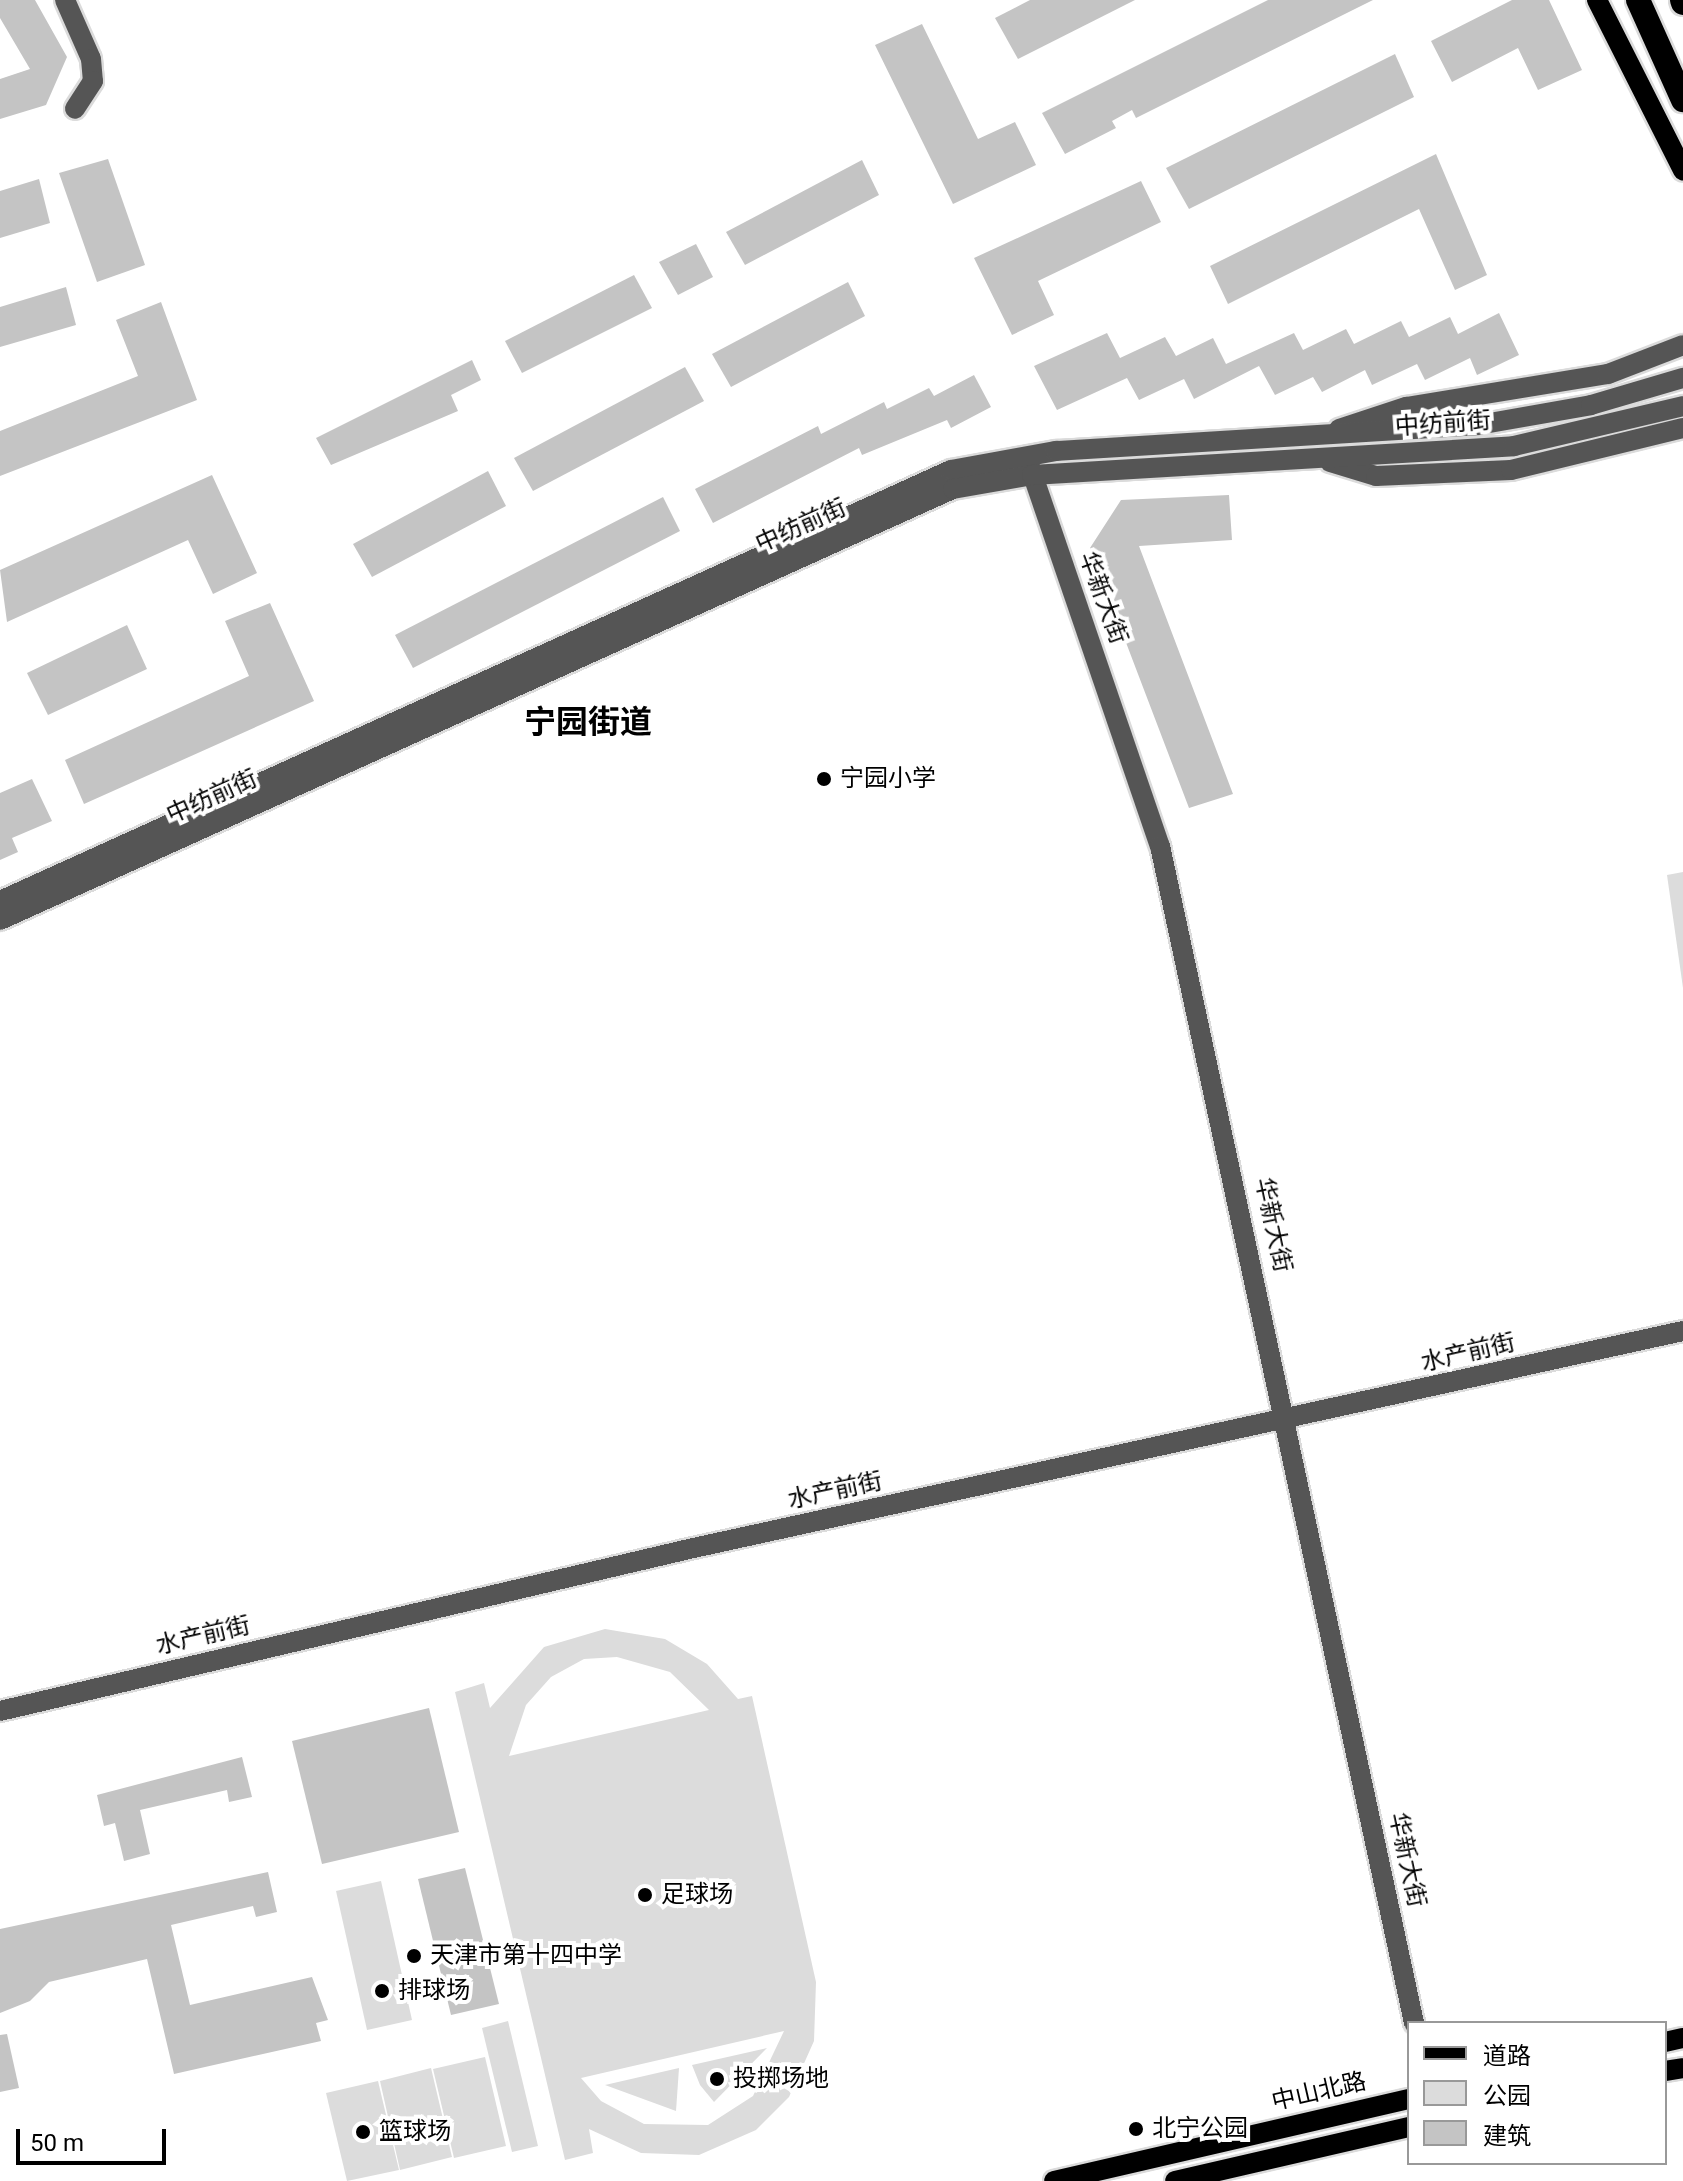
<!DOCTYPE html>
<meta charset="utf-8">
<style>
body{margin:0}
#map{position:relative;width:1683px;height:2181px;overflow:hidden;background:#fff;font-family:Roboto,"Noto Sans SC",sans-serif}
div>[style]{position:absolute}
.green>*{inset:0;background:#dcdcdc}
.building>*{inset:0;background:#c4c4c4}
.roads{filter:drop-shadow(2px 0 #dbdbdb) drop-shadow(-2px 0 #dbdbdb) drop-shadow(0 2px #dbdbdb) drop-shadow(0 -2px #dbdbdb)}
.minor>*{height:20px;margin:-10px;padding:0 10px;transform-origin:10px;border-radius:10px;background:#555}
.major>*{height:20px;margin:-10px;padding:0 10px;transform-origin:10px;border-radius:10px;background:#000}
.highway>*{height:24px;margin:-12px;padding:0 12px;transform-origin:12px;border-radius:12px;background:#000}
.dots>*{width:22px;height:22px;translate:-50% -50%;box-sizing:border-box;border:4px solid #fff;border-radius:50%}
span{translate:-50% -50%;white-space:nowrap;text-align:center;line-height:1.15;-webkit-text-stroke:8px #fff;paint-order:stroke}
.street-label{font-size:24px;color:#000}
.poi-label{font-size:24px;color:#000}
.left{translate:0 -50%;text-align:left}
.district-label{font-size:32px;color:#000;font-weight:700}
.legend{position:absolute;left:1407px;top:2021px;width:260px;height:144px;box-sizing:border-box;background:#fff;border:2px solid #999;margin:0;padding:10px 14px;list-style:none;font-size:24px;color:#000}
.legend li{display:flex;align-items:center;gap:16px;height:40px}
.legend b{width:40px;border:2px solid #999}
.scale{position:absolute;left:16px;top:2129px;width:150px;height:36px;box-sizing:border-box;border:4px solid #000;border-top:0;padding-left:10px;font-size:24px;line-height:28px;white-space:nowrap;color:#000;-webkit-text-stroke:6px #fff;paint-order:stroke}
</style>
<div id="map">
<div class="green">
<i style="clip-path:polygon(1683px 872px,1683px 988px,1667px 875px)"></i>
<i style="clip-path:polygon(evenodd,605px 1629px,665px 1639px,707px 1664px,738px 1699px,752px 1696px,816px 1982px,814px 2041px,789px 2097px,756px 2130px,699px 2155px,641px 2153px,589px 2129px,593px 2153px,565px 2160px,455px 1692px,484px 1683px,490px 1708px,544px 1647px,605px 1629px,617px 1657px,670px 1672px,709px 1710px,509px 1756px,526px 1705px,551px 1677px,584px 1659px,617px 1657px,605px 1629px,784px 2031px,753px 2096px,708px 2125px,644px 2124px,601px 2101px,581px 2078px,784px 2031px)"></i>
<i style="clip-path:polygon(381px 1881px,412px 2020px,367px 2030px,336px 1891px)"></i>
<i style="clip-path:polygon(508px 2021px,538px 2146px,512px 2152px,482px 2028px)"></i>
<i style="clip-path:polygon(767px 2048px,714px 2102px,700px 2085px,692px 2065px)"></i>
<i style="clip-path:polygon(485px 2057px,506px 2146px,454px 2158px,433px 2069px)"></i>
<i style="clip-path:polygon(431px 2068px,452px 2157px,400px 2170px,380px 2081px)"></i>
<i style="clip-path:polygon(679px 2068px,676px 2111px,605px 2085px)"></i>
<i style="clip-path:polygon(378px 2081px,399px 2170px,347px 2181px,326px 2093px)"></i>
</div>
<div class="building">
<i style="clip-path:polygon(0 0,35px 0,67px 57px,46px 105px,0 119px,0 79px,30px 69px,0 18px)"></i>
<i style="clip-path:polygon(1030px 0,1135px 0,1018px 59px,995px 18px)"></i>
<i style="clip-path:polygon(1268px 0,1373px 0,1136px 118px,1132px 110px,1112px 121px,1116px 128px,1065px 154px,1042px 113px)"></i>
<i style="clip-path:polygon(1512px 0,1549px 0,1582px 70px,1538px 90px,1518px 48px,1452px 82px,1431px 41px)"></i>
<i style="clip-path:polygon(922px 24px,978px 139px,1015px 122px,1036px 165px,953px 204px,875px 45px)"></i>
<i style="clip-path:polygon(1395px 54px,1414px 97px,1189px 209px,1166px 168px)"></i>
<i style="clip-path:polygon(1436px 154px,1487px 275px,1455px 290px,1419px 209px,1228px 304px,1210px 266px)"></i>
<i style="clip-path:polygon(108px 159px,145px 265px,97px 282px,59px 173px)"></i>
<i style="clip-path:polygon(862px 160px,879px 195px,745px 265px,726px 232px)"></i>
<i style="clip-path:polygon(39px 179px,50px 223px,0 238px,0 191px)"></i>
<i style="clip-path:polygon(1141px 181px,1161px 222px,1038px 281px,1054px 315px,1012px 335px,974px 258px)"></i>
<i style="clip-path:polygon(696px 244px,713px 277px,678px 295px,659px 262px)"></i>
<i style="clip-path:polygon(634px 275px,652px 308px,522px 373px,505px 341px)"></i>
<i style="clip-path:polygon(848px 282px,865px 316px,731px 387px,712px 354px)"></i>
<i style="clip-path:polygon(66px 287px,76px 325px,0 347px,0 307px)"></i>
<i style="clip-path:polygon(161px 302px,197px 400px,0 476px,0 431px,138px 376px,116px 320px)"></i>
<i style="clip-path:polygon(1499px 313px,1519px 355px,1477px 375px,1470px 358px,1425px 380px,1417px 364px,1372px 385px,1365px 370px,1322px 392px,1313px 377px,1275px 395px,1259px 366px,1194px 399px,1184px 379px,1139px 400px,1127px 378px,1057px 410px,1034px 366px,1107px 333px,1120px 358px,1165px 337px,1176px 356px,1213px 338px,1226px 364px,1294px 333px,1303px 350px,1346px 329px,1354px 344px,1401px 321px,1409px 337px,1450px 317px,1458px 334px)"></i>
<i style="clip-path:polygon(472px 360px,481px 380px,451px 395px,458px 411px,331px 465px,316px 438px)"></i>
<i style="clip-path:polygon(685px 367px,704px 401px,533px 491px,514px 458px)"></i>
<i style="clip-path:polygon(974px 375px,991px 407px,951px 428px,947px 420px,862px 455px,859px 448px,713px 523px,695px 489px,818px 426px,821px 434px,884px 402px,887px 409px,929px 388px,934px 396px)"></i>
<i style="clip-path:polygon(488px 471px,506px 506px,372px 577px,353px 544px)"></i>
<i style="clip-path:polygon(212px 475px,257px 573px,213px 594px,188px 540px,7px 622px,0 570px)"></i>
<i style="clip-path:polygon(1229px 495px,1232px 540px,1139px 546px,1233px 794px,1189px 808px,1090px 548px,1121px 500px)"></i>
<i style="clip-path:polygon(663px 497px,680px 531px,413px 668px,395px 635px)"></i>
<i style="clip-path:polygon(270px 603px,314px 701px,84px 804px,65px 760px,249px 676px,225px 621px)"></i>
<i style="clip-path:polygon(127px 625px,147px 669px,48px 715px,27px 673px)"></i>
<i style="clip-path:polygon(32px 779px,52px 821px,12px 838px,18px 852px,0 860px,0 793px)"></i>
<i style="clip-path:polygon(429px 1708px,459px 1832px,322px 1864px,292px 1741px)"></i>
<i style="clip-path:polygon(242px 1757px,252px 1797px,229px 1802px,227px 1790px,140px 1810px,150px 1854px,124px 1861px,115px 1823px,104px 1826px,97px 1795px)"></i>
<i style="clip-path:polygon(465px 1868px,499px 2004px,451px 2015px,418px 1879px)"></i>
<i style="clip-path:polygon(268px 1872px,277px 1912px,256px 1917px,253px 1906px,171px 1925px,190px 2005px,312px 1977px,328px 2020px,316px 2023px,321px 2041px,174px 2074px,147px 1959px,49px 1982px,30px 2001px,0 2013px,0 1929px)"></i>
<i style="clip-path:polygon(7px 2034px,19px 2088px,0 2092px,0 2035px)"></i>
</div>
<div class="roads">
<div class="minor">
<i style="left:65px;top:0;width:64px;rotate:66.2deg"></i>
<i style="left:91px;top:59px;width:22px;rotate:85deg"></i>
<i style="left:93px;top:81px;width:33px;rotate:123deg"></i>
<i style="left:1339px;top:429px;width:71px;rotate:-18.2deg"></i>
<i style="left:1406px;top:407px;width:205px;rotate:-9.3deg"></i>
<i style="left:1608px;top:374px;width:80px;rotate:-21.1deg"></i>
<i style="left:1330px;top:462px;width:48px;rotate:16.9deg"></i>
<i style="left:1376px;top:476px;width:135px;rotate:-2.5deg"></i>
<i style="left:1511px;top:470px;width:177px;rotate:-13.7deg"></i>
<i style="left:1029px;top:464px;width:404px;rotate:71.1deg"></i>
<i style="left:1160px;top:846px;width:1204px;rotate:77.82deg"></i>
<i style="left:0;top:901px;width:1044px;rotate:-24.38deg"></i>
<i style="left:951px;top:470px;width:107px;rotate:-10.3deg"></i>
<i style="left:1056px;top:451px;width:423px;rotate:-3.5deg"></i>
<i style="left:1478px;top:425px;width:115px;rotate:-10deg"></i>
<i style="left:1591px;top:405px;width:96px;rotate:-16.4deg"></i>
<i style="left:0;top:920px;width:1046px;rotate:-24.34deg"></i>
<i style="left:953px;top:489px;width:80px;rotate:-10deg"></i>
<i style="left:1032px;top:475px;width:483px;rotate:-3.4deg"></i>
<i style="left:1514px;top:446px;width:174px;rotate:-13.3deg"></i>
<i style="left:0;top:1711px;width:708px;rotate:-13.23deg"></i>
<i style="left:689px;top:1549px;width:1018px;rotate:-12.37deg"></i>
</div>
<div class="major">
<i style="left:1597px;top:0;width:191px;rotate:63.2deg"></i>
<i style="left:1665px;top:2042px;width:18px;rotate:-13deg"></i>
<i style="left:1665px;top:2071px;width:18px;rotate:-9deg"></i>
<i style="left:1054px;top:2181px;width:364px;rotate:-13deg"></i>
<i style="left:1175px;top:2181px;width:240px;rotate:-13deg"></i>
</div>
<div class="highway">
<i style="left:1638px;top:0;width:110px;rotate:65.8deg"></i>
<i style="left:1682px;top:0;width:3px;rotate:72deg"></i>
</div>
</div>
<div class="dots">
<i style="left:824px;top:779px;background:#000"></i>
<i style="left:645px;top:1895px;background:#000"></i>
<i style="left:414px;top:1956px;background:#000"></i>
<i style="left:382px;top:1991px;background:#000"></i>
<i style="left:717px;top:2079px;background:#000"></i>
<i style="left:1136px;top:2129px;background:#000"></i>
<i style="left:363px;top:2132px;background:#000"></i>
</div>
<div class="street-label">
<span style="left:1443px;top:424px;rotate:-4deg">中纺前街</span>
<span style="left:801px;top:526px;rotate:-24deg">中纺前街</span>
<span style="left:1103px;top:598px;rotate:70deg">华新大街</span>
<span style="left:212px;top:797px;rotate:-24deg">中纺前街</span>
<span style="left:1273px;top:1225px;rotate:78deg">华新大街</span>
<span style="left:1468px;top:1353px;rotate:-13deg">水产前街</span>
<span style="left:835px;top:1491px;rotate:-12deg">水产前街</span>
<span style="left:203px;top:1636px;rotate:-13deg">水产前街</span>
<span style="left:1407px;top:1860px;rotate:78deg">华新大街</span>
<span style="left:1319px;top:2092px;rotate:-13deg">中山北路</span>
</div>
<div class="poi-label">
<span class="left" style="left:840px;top:779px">宁园小学</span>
<span class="left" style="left:661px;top:1895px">足球场</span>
<span class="left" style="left:430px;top:1956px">天津市第十四中学</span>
<span class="left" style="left:398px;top:1991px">排球场</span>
<span class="left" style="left:733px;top:2079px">投掷场地</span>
<span class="left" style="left:1152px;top:2129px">北宁公园</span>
<span class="left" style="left:379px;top:2132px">篮球场</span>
</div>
<div class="district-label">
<span style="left:588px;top:722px">宁园街道</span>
</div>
<ul class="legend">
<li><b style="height:10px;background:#000"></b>道路</li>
<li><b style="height:22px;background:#dcdcdc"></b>公园</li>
<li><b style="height:22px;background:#c4c4c4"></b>建筑</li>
</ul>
<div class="scale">50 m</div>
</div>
